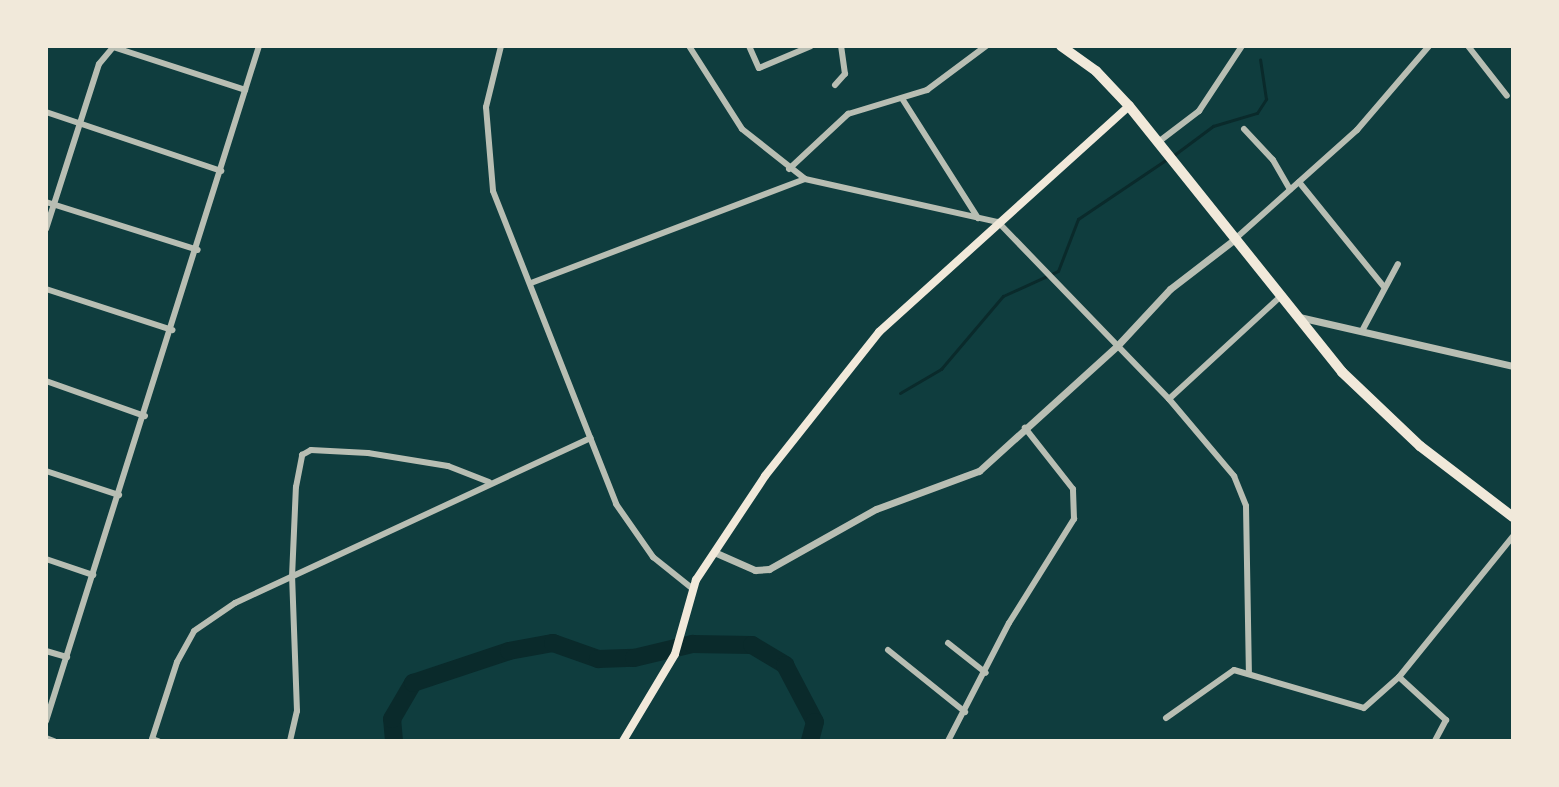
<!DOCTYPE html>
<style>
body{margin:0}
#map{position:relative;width:1559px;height:787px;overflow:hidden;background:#0f3d3e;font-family:"Archivo Narrow",sans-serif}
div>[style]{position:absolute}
.stream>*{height:3px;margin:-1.5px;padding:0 1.5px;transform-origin:1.5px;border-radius:1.5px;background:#0a2a2b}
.river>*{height:18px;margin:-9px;padding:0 9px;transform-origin:9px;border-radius:9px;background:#0a2a2b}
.minor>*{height:6px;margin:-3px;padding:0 3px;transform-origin:3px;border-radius:3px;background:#b8beb3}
.tertiary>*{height:7px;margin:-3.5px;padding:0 3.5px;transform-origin:3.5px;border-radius:3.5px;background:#b8beb3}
.secondary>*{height:8px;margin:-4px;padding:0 4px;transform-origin:4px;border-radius:4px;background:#f1e9da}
.trunk>*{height:10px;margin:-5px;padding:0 5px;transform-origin:5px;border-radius:5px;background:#f1e9da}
span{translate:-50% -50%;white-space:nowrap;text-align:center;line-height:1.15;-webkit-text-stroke:6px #f1e9da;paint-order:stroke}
.frame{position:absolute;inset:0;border:48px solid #f1e9da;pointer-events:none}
</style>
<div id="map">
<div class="stream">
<i style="left:1174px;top:155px;width:49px;rotate:-36.6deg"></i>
<i style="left:1213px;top:126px;width:46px;rotate:-16.5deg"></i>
<i style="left:1257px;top:113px;width:17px;rotate:-57deg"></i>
<i style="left:1266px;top:99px;width:40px;rotate:-98.5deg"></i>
<i style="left:900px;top:393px;width:48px;rotate:-30.3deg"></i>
<i style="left:941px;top:369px;width:96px;rotate:-49.7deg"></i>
<i style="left:1003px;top:296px;width:60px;rotate:-24.4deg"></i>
<i style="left:1058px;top:271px;width:56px;rotate:-69deg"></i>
<i style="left:1078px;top:219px;width:107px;rotate:-34deg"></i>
</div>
<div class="river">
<i style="left:394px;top:741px;width:22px;rotate:-95deg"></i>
<i style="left:392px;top:719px;width:42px;rotate:-59.7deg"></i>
<i style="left:413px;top:683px;width:101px;rotate:-18.4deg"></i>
<i style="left:509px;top:651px;width:45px;rotate:-10.3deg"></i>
<i style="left:553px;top:643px;width:48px;rotate:19.6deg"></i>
<i style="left:598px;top:659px;width:36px;rotate:-2deg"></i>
<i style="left:634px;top:658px;width:60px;rotate:-13.6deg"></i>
<i style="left:692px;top:644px;width:60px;rotate:1deg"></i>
<i style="left:752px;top:645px;width:39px;rotate:31deg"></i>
<i style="left:785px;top:665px;width:64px;rotate:62.2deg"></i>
<i style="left:815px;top:722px;width:20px;rotate:105deg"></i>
</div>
<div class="minor">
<i style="left:501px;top:46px;width:63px;rotate:103.8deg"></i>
<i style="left:486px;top:107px;width:84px;rotate:85.2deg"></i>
<i style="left:493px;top:191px;width:336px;rotate:68.5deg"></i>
<i style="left:616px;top:504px;width:65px;rotate:55.1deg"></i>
<i style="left:653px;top:557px;width:51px;rotate:38.7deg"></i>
<i style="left:689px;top:46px;width:98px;rotate:57.4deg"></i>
<i style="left:742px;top:129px;width:80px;rotate:38.4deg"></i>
<i style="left:805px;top:179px;width:198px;rotate:12.6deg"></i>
<i style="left:998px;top:222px;width:246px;rotate:46deg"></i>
<i style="left:1169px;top:399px;width:101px;rotate:49.8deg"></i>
<i style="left:1234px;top:476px;width:32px;rotate:68deg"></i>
<i style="left:1246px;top:506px;width:168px;rotate:89deg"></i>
<i style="left:749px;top:46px;width:24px;rotate:66deg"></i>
<i style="left:759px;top:68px;width:56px;rotate:-22.9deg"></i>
<i style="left:1468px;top:46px;width:63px;rotate:52deg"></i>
<i style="left:113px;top:47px;width:139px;rotate:18deg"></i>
<i style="left:835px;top:85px;width:15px;rotate:-48deg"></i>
<i style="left:845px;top:74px;width:28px;rotate:-98deg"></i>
<i style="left:903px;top:100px;width:140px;rotate:57.6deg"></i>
<i style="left:46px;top:112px;width:185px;rotate:18.6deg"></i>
<i style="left:1244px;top:129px;width:42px;rotate:46.9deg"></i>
<i style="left:1273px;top:160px;width:34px;rotate:60deg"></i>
<i style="left:1157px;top:143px;width:53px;rotate:-37.3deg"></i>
<i style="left:1199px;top:111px;width:78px;rotate:-56.5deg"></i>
<i style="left:789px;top:169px;width:81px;rotate:-43deg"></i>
<i style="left:848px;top:114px;width:83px;rotate:-16.9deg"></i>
<i style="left:927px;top:90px;width:74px;rotate:-36.7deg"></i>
<i style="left:1299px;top:182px;width:135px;rotate:51deg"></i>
<i style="left:46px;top:202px;width:159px;rotate:17.5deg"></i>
<i style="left:46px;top:229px;width:173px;rotate:-72.2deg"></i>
<i style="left:99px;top:64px;width:23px;rotate:-50deg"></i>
<i style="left:1235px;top:239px;width:164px;rotate:-41.8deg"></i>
<i style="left:1357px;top:130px;width:111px;rotate:-49.4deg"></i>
<i style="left:531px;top:283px;width:293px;rotate:-20.8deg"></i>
<i style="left:46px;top:289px;width:133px;rotate:18deg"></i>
<i style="left:1362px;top:331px;width:76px;rotate:-61.8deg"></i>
<i style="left:46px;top:381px;width:105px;rotate:19.5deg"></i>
<i style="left:1169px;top:399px;width:152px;rotate:-42.6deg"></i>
<i style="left:46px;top:471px;width:77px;rotate:18.2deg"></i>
<i style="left:46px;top:559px;width:50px;rotate:18.8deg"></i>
<i style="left:948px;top:643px;width:48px;rotate:38.3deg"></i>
<i style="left:888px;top:650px;width:99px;rotate:38.8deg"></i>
<i style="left:46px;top:651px;width:22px;rotate:16deg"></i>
<i style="left:1399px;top:677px;width:64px;rotate:42.5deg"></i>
<i style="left:1446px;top:720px;width:24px;rotate:118deg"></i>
<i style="left:1166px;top:718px;width:83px;rotate:-35.2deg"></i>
<i style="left:1234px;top:670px;width:135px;rotate:16.3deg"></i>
<i style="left:1364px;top:708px;width:47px;rotate:-41.5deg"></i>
<i style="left:1399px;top:677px;width:181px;rotate:-51deg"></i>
<i style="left:46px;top:721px;width:708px;rotate:-72.49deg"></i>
<i style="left:46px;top:738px;width:9px;rotate:21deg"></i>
<i style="left:158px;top:741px;width:6px;rotate:-162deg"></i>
<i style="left:152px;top:739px;width:81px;rotate:-72deg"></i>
<i style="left:177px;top:662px;width:35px;rotate:-61deg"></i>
<i style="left:194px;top:631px;width:50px;rotate:-34.3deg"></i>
<i style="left:235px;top:603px;width:392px;rotate:-24.9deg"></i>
<i style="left:290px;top:741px;width:31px;rotate:-77deg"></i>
<i style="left:297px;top:711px;width:134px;rotate:-92.1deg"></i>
<i style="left:292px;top:577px;width:90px;rotate:-87.5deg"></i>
<i style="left:296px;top:487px;width:33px;rotate:-79deg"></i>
<i style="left:302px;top:455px;width:10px;rotate:-29deg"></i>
<i style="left:311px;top:450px;width:57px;rotate:3deg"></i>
<i style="left:368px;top:453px;width:81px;rotate:9.2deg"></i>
<i style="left:448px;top:466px;width:44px;rotate:21.3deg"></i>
<i style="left:948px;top:741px;width:133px;rotate:-62.7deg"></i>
<i style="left:1009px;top:623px;width:123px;rotate:-58deg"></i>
<i style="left:1074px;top:519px;width:30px;rotate:-92deg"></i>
<i style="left:1073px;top:489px;width:78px;rotate:-128.2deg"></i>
</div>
<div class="tertiary">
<i style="left:1299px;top:317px;width:220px;rotate:12.9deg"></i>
<i style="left:714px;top:552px;width:45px;rotate:23.7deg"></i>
<i style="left:755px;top:570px;width:14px;rotate:-4deg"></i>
<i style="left:769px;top:569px;width:123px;rotate:-29.3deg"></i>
<i style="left:876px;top:509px;width:110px;rotate:-20.3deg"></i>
<i style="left:979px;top:471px;width:186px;rotate:-42.2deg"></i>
<i style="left:1117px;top:346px;width:78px;rotate:-47.1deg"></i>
<i style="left:1170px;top:289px;width:82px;rotate:-37.6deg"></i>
</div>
<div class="secondary">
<i style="left:623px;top:741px;width:101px;rotate:-59.1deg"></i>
<i style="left:675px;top:654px;width:77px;rotate:-74.2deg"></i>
<i style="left:696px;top:580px;width:125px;rotate:-56.4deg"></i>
<i style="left:765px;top:476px;width:184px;rotate:-51.6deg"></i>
<i style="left:879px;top:332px;width:337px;rotate:-42.1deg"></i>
</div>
<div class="trunk">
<i style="left:1061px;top:46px;width:43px;rotate:35.5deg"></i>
<i style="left:1096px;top:71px;width:48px;rotate:46.7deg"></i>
<i style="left:1129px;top:106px;width:341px;rotate:51.3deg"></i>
<i style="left:1342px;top:372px;width:108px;rotate:43.5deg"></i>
<i style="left:1420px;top:446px;width:117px;rotate:37.4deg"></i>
</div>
<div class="frame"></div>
</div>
